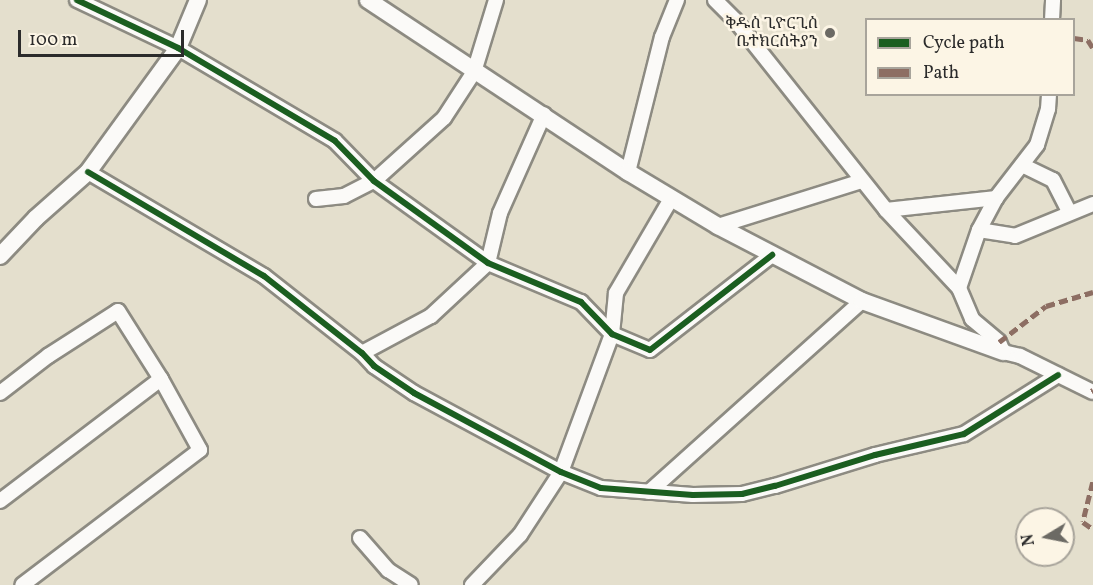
<!DOCTYPE html>
<meta charset="utf-8">
<style>
body{margin:0}
#map{position:relative;width:1093px;height:585px;overflow:hidden;background:#e4dfcd;font-family:Vollkorn,"Noto Serif Ethiopic",serif}
div>[style]{position:absolute}
.roads{filter:drop-shadow(2px 0 #8d8b82) drop-shadow(-2px 0 #8d8b82) drop-shadow(0 2px #8d8b82) drop-shadow(0 -2px #8d8b82)}
.minor>*{height:14px;margin:-7px;padding:0 7px;transform-origin:7px;border-radius:7px;background:#fbfaf8}
.tertiary>*{height:16px;margin:-8px;padding:0 8px;transform-origin:8px;border-radius:8px;background:#fbfaf8}
.quiet>*{height:4.5px;margin-top:-2.25px;transform-origin:0;background:repeating-linear-gradient(90deg,#8d6e63 0 9px,transparent 0 13.5px)}
.cycleway>*{height:6px;margin:-3px;padding:0 3px;transform-origin:3px;border-radius:3px;background:#1b5e20}
.dots>*{width:16px;height:16px;translate:-50% -50%;box-sizing:border-box;border:3px solid #fcf5e5;border-radius:50%}
span{translate:-50% -50%;white-space:nowrap;text-align:center;line-height:1.15;-webkit-text-stroke:5px #fcf5e5;paint-order:stroke}
.poi-label{font-size:16px;color:#2b2b2b}
.right{translate:-100% -50%;text-align:right}
.legend{position:absolute;left:865px;top:18px;width:210px;height:78px;box-sizing:border-box;background:#fcf5e5;border:2px solid #a8a49b;margin:0;padding:8px 10px;list-style:none;font-size:18px;color:#2b2b2b}
.legend li{display:flex;align-items:center;gap:12px;height:30px}
.legend b{width:30px;border:2px solid #a8a49b}
.north{position:absolute;left:1015px;top:507px;width:60px;height:60px;box-sizing:border-box;background:#fcf5e5;border:2px solid #a8a49b;border-radius:50%;rotate:260deg;font-size:16px;font-weight:700;line-height:24px;text-align:center;color:#2b2b2b}
.north::after{content:'';display:block;margin:auto;width:21px;height:27px;background:#6c6a64;clip-path:polygon(50% 0,100% 100%,50% 72%,0 100%)}
.scale{position:absolute;left:18px;top:30px;width:166px;height:27px;box-sizing:border-box;border:3px solid #2b2b2b;border-top:0;padding-left:8px;font-size:18px;line-height:21px;white-space:nowrap;color:#2b2b2b;-webkit-text-stroke:4px #fcf5e5;paint-order:stroke}
</style>
<div id="map">
<div class="roads">
<div class="minor">
<i style="left:77px;top:0;width:112px;rotate:25.4deg"></i>
<i style="left:178px;top:48px;width:182px;rotate:30.6deg"></i>
<i style="left:335px;top:141px;width:56px;rotate:45.7deg"></i>
<i style="left:374px;top:181px;width:140px;rotate:35.7deg"></i>
<i style="left:488px;top:263px;width:101px;rotate:22.8deg"></i>
<i style="left:581px;top:302px;width:45px;rotate:45.9deg"></i>
<i style="left:612px;top:334px;width:41px;rotate:22.8deg"></i>
<i style="left:650px;top:350px;width:155px;rotate:-37.9deg"></i>
<i style="left:715px;top:0;width:28px;rotate:45deg"></i>
<i style="left:735px;top:20px;width:243px;rotate:51.5deg"></i>
<i style="left:886px;top:210px;width:107px;rotate:46.9deg"></i>
<i style="left:959px;top:288px;width:34px;rotate:67deg"></i>
<i style="left:972px;top:319px;width:35px;rotate:40deg"></i>
<i style="left:999px;top:342px;width:11px;rotate:68deg"></i>
<i style="left:1003px;top:352px;width:17px;rotate:13deg"></i>
<i style="left:1020px;top:356px;width:81px;rotate:26.3deg"></i>
<i style="left:1052px;top:20px;width:20px;rotate:-87deg"></i>
<i style="left:1022px;top:165px;width:34px;rotate:26deg"></i>
<i style="left:1053px;top:180px;width:36px;rotate:63deg"></i>
<i style="left:88px;top:172px;width:204px;rotate:30.6deg"></i>
<i style="left:264px;top:276px;width:125px;rotate:38.2deg"></i>
<i style="left:362px;top:353px;width:18px;rotate:47deg"></i>
<i style="left:374px;top:366px;width:48px;rotate:34deg"></i>
<i style="left:414px;top:393px;width:167px;rotate:28.3deg"></i>
<i style="left:561px;top:472px;width:43px;rotate:21.8deg"></i>
<i style="left:601px;top:488px;width:92px;rotate:4.4deg"></i>
<i style="left:693px;top:495px;width:49px;rotate:-1.2deg"></i>
<i style="left:742px;top:494px;width:34px;rotate:-14deg"></i>
<i style="left:775px;top:486px;width:105px;rotate:-17.2deg"></i>
<i style="left:875px;top:455px;width:91px;rotate:-13.3deg"></i>
<i style="left:964px;top:434px;width:111px;rotate:-32.1deg"></i>
<i style="left:628px;top:172px;width:139px;rotate:-75.9deg"></i>
<i style="left:662px;top:37px;width:40px;rotate:-68deg"></i>
<i style="left:316px;top:199px;width:28px;rotate:-6deg"></i>
<i style="left:344px;top:196px;width:34px;rotate:-27deg"></i>
<i style="left:374px;top:181px;width:94px;rotate:-42deg"></i>
<i style="left:444px;top:118px;width:55px;rotate:-56.9deg"></i>
<i style="left:474px;top:72px;width:75px;rotate:-73deg"></i>
<i style="left:886px;top:210px;width:111px;rotate:-6.2deg"></i>
<i style="left:718px;top:226px;width:151px;rotate:-17.4deg"></i>
<i style="left:979px;top:230px;width:36px;rotate:9deg"></i>
<i style="left:1015px;top:236px;width:84px;rotate:-22.3deg"></i>
<i style="left:959px;top:288px;width:61px;rotate:-71deg"></i>
<i style="left:979px;top:230px;width:36px;rotate:-62deg"></i>
<i style="left:996px;top:198px;width:67px;rotate:-52.3deg"></i>
<i style="left:1037px;top:145px;width:38px;rotate:-73deg"></i>
<i style="left:1048px;top:109px;width:15px;rotate:-86deg"></i>
<i style="left:362px;top:353px;width:78px;rotate:-28.2deg"></i>
<i style="left:431px;top:316px;width:78px;rotate:-42.9deg"></i>
<i style="left:488px;top:263px;width:51px;rotate:-76.5deg"></i>
<i style="left:500px;top:213px;width:108px;rotate:-66deg"></i>
<i style="left:0;top:393px;width:61px;rotate:-37.6deg"></i>
<i style="left:48px;top:356px;width:83px;rotate:-32.7deg"></i>
<i style="left:118px;top:311px;width:80px;rotate:57.7deg"></i>
<i style="left:161px;top:379px;width:81px;rotate:61.2deg"></i>
<i style="left:200px;top:450px;width:223px;rotate:142.8deg"></i>
<i style="left:649px;top:492px;width:286px;rotate:-41.9deg"></i>
<i style="left:0;top:501px;width:202px;rotate:-37.2deg"></i>
<i style="left:360px;top:538px;width:43px;rotate:48.8deg"></i>
<i style="left:388px;top:570px;width:27px;rotate:33deg"></i>
<i style="left:472px;top:585px;width:69px;rotate:-46.2deg"></i>
<i style="left:520px;top:535px;width:75px;rotate:-56.9deg"></i>
<i style="left:561px;top:472px;width:147px;rotate:-69.7deg"></i>
<i style="left:612px;top:334px;width:41px;rotate:-84.4deg"></i>
<i style="left:616px;top:293px;width:109px;rotate:-59.7deg"></i>
</div>
<div class="tertiary">
<i style="left:368px;top:0;width:312px;rotate:33.5deg"></i>
<i style="left:628px;top:172px;width:105px;rotate:31deg"></i>
<i style="left:718px;top:226px;width:162px;rotate:27.5deg"></i>
<i style="left:862px;top:301px;width:150px;rotate:19.9deg"></i>
<i style="left:0;top:256px;width:52px;rotate:-46.5deg"></i>
<i style="left:36px;top:218px;width:69px;rotate:-41.5deg"></i>
<i style="left:88px;top:172px;width:153px;rotate:-54deg"></i>
<i style="left:178px;top:48px;width:52px;rotate:-67.4deg"></i>
</div>
</div>
<div class="quiet">
<i style="left:1074px;top:38px;width:14px;rotate:8deg"></i>
<i style="left:1088px;top:40px;width:9px;rotate:58deg"></i>
<i style="left:999px;top:342px;width:59px;rotate:-37.5deg"></i>
<i style="left:1046px;top:306px;width:49px;rotate:-16.6deg"></i>
<i style="left:1091px;top:391px;width:2px;rotate:-27deg"></i>
<i style="left:1093px;top:482px;width:41px;rotate:104deg"></i>
<i style="left:1083px;top:522px;width:12px;rotate:35deg"></i>
</div>
<div class="cycleway">
<i style="left:77px;top:0;width:112px;rotate:25.4deg"></i>
<i style="left:178px;top:48px;width:182px;rotate:30.6deg"></i>
<i style="left:335px;top:141px;width:56px;rotate:45.7deg"></i>
<i style="left:374px;top:181px;width:140px;rotate:35.7deg"></i>
<i style="left:488px;top:263px;width:101px;rotate:22.8deg"></i>
<i style="left:581px;top:302px;width:45px;rotate:45.9deg"></i>
<i style="left:612px;top:334px;width:41px;rotate:22.8deg"></i>
<i style="left:650px;top:350px;width:155px;rotate:-37.9deg"></i>
<i style="left:88px;top:172px;width:204px;rotate:30.6deg"></i>
<i style="left:264px;top:276px;width:125px;rotate:38.2deg"></i>
<i style="left:362px;top:353px;width:18px;rotate:47deg"></i>
<i style="left:374px;top:366px;width:48px;rotate:34deg"></i>
<i style="left:414px;top:393px;width:167px;rotate:28.3deg"></i>
<i style="left:561px;top:472px;width:43px;rotate:21.8deg"></i>
<i style="left:601px;top:488px;width:92px;rotate:4.4deg"></i>
<i style="left:693px;top:495px;width:49px;rotate:-1.2deg"></i>
<i style="left:742px;top:494px;width:34px;rotate:-14deg"></i>
<i style="left:775px;top:486px;width:105px;rotate:-17.2deg"></i>
<i style="left:875px;top:455px;width:91px;rotate:-13.3deg"></i>
<i style="left:964px;top:434px;width:111px;rotate:-32.1deg"></i>
</div>
<div class="dots">
<i style="left:830px;top:33px;background:#6c6a64"></i>
</div>
<div class="poi-label">
<span class="right" style="left:818px;top:33px">ቅዱስ ጊዮርጊስ<br>ቤተክርስትያን</span>
</div>
<ul class="legend">
<li><b style="height:8px;background:#1b5e20"></b>Cycle path</li>
<li><b style="height:8px;background:#8d6e63"></b>Path</li>
</ul>
<div class="north">N</div>
<div class="scale">100 m</div>
</div>
